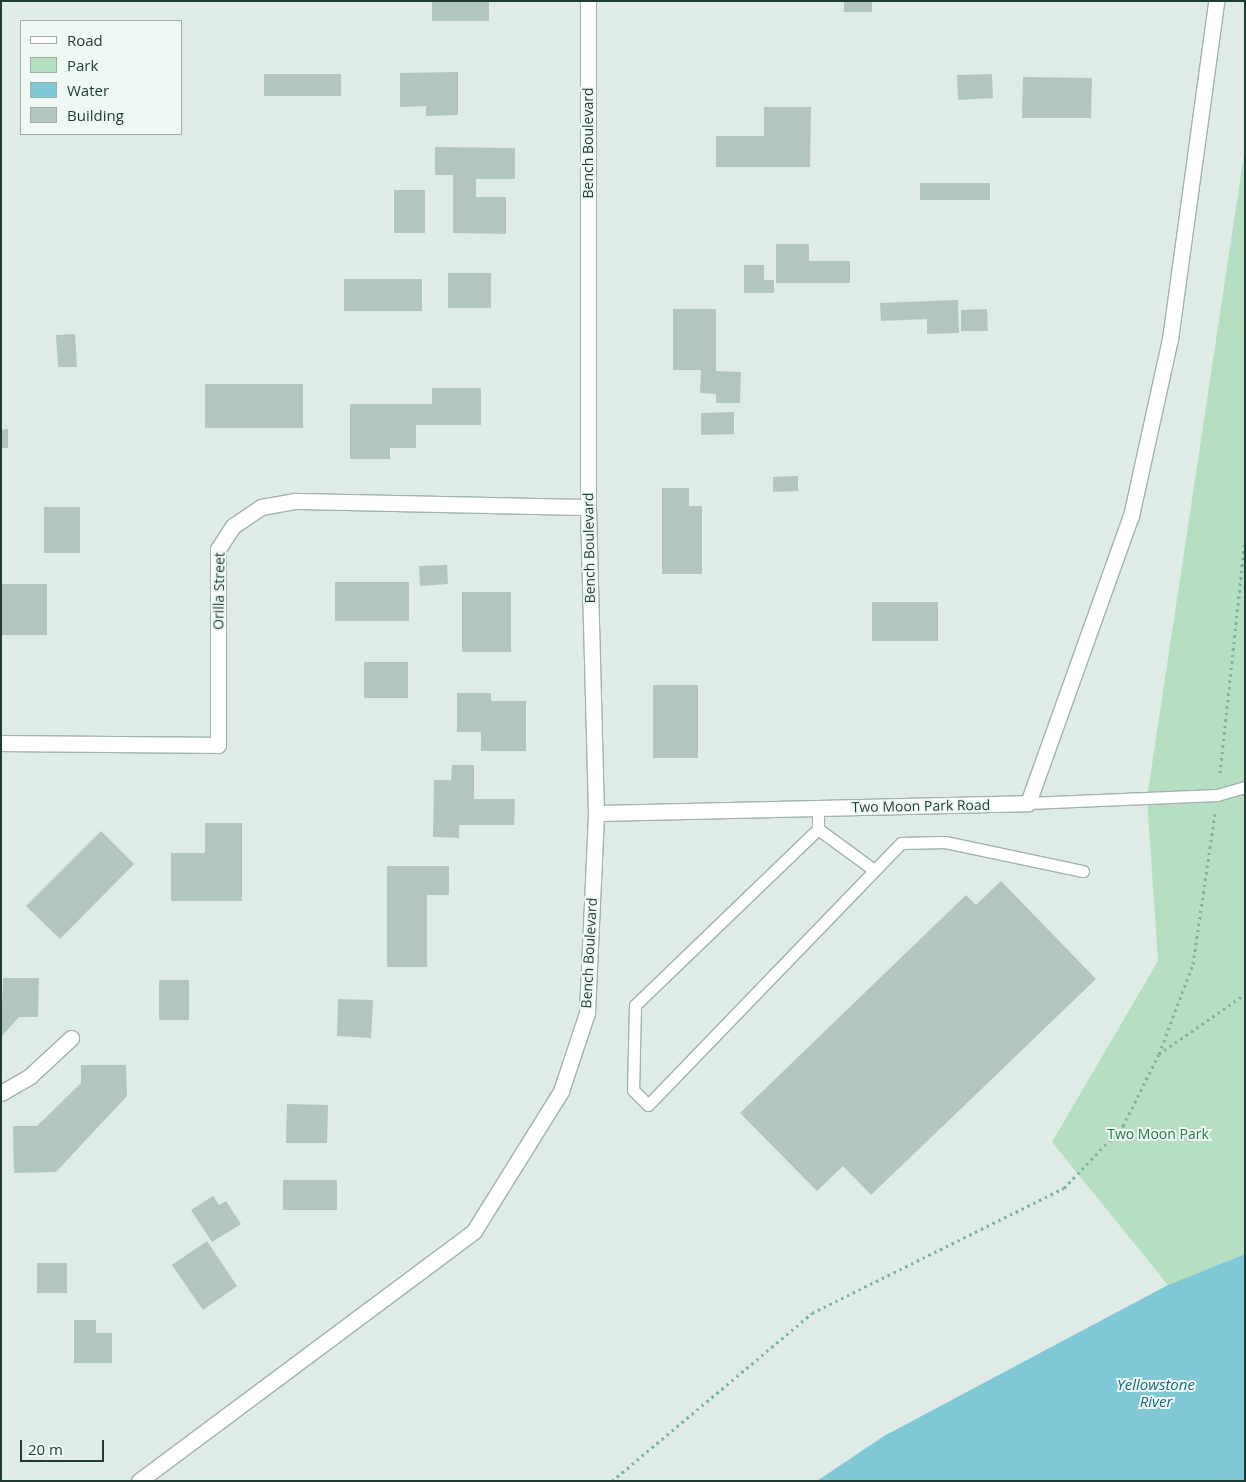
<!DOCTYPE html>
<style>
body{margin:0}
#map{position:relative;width:1246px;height:1482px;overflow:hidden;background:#deebe6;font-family:"Open Sans",sans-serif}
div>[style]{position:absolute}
.green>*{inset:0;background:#b5dfc0}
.water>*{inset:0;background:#80c8d6}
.building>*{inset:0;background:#b3c6be}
.path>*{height:3px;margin-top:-1.5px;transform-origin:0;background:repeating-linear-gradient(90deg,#7cb2a1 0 2.5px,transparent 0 6.5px)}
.roads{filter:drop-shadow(1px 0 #a1b3ad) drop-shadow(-1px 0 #a1b3ad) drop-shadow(0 1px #a1b3ad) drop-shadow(0 -1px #a1b3ad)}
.lane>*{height:11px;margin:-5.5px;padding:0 5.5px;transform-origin:5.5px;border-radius:5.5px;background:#fff}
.street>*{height:15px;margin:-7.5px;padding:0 7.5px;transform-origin:7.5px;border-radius:7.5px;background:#fff}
.secondary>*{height:15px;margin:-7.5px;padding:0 7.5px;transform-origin:7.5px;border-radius:7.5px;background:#fff}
span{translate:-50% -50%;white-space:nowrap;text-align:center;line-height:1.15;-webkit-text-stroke:4px #eff8f3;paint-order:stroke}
.street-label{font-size:14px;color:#1e3c34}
.park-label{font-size:14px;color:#257745}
.water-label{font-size:15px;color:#136b7d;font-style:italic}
.frame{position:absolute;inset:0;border:2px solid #1e3c34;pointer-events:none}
.legend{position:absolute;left:20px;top:20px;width:162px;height:115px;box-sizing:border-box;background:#eff8f3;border:1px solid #9bada7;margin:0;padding:6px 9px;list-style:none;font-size:15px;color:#1e3c34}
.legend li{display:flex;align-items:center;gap:10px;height:25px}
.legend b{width:25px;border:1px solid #9bada7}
.scale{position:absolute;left:20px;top:1440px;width:84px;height:22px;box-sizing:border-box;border:2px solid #1e3c34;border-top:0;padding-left:6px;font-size:15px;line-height:18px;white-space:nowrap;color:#1e3c34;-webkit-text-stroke:4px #eff8f3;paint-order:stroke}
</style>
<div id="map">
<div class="green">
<i style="clip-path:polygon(1245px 148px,1245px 1254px,1168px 1285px,1052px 1142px,1158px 961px,1147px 798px)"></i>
</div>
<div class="water">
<i style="clip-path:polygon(1245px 1254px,1245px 1481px,817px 1481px,884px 1436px,1168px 1285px)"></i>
</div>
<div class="building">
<i style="clip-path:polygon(432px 1px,489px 1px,489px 21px,432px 21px)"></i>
<i style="clip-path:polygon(844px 1px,872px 1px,872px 12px,844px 12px)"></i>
<i style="clip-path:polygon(458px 72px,458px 115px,426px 116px,426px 106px,400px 107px,400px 73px)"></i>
<i style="clip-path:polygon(264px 74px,341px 74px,341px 96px,264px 96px)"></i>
<i style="clip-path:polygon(992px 74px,993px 98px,958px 100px,957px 75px)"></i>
<i style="clip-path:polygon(1023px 77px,1092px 78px,1091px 118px,1022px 118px)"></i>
<i style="clip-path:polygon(764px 107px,811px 107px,810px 167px,716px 167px,716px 136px,764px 136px)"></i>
<i style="clip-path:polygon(435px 147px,515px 148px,515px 179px,476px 179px,476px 197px,506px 197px,506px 234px,453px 233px,453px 175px,435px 175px)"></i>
<i style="clip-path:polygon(920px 183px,990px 183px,990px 200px,920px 200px)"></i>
<i style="clip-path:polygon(394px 190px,425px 190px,425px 233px,394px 233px)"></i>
<i style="clip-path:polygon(776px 244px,809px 244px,809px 261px,850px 261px,850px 283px,776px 283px)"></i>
<i style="clip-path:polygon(744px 265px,764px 265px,764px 280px,774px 280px,774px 293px,744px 293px)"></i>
<i style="clip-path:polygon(448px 273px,491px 273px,491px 308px,448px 308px)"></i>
<i style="clip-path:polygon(344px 279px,422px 279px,422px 311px,344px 311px)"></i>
<i style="clip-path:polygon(958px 300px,959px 333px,927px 334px,927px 319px,881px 321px,880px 303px)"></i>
<i style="clip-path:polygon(673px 309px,716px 309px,716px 371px,741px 372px,740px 403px,716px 403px,716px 394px,700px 393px,701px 370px,673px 370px)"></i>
<i style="clip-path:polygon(987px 309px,988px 331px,961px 331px,961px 310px)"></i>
<i style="clip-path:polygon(75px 334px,77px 367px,58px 367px,56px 335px)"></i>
<i style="clip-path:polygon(205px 384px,303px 384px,303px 428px,205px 428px)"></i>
<i style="clip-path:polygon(432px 388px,481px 388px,481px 425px,416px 425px,416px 448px,390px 448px,390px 459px,350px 459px,350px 404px,432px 404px)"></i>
<i style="clip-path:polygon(734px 412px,734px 434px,701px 435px,701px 413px)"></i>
<i style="clip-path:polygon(8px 429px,8px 448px,1px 448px,1px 430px)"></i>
<i style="clip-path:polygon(798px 476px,798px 491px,773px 492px,773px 477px)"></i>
<i style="clip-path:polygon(662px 488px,689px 488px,689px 506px,702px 506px,702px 574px,662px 574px)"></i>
<i style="clip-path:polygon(44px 507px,80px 507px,80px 553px,44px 553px)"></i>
<i style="clip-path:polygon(447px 565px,448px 584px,420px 586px,419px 566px)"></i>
<i style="clip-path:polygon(335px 582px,409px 582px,409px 621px,335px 621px)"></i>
<i style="clip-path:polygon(1px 584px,47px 584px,47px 635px,1px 635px)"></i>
<i style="clip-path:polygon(462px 592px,511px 592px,511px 652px,462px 652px)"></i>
<i style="clip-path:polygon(872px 602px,938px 602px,938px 641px,872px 641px)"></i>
<i style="clip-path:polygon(364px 662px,408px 662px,408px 698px,364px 698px)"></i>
<i style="clip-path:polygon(653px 685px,698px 685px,698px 758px,653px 758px)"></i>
<i style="clip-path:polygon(457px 693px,491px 693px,491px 701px,526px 701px,526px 751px,481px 751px,481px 732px,457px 732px)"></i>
<i style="clip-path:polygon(452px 765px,474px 765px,474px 799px,515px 799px,514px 825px,459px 825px,459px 838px,433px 837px,434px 780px,451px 780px)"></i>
<i style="clip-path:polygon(205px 823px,242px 823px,242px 901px,171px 901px,171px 853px,205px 853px)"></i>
<i style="clip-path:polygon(101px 831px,134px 864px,60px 939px,26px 906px)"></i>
<i style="clip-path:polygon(387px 866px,449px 866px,449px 895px,427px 895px,427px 967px,387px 967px)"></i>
<i style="clip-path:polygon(1001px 881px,1096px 979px,871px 1195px,843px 1166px,817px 1191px,740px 1113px,966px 895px,976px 905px)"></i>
<i style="clip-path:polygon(3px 978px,39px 978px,38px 1017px,19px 1017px,1px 1037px)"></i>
<i style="clip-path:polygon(159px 980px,189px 980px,189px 1020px,159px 1020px)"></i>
<i style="clip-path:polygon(338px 999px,373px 1000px,371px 1038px,337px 1036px)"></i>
<i style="clip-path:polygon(81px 1065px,126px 1065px,127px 1096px,56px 1172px,14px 1173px,13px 1126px,37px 1126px,81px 1083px)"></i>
<i style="clip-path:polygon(287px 1104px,328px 1105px,327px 1143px,286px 1143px)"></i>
<i style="clip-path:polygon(283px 1180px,337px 1180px,337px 1210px,283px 1210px)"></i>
<i style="clip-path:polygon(213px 1196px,219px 1205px,226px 1201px,241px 1224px,212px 1242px,191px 1210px)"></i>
<i style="clip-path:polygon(207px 1241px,237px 1286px,203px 1310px,172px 1265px)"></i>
<i style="clip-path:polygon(37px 1263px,67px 1263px,67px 1293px,37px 1293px)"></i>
<i style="clip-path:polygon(74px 1320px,96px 1320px,96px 1333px,112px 1333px,112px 1363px,74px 1363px)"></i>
</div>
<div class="path">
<i style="left:1220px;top:773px;width:234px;rotate:-83.9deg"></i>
<i style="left:1159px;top:1054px;width:105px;rotate:-34.9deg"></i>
<i style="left:612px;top:1481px;width:261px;rotate:-40deg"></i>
<i style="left:812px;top:1313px;width:281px;rotate:-26.4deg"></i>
<i style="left:1064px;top:1188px;width:86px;rotate:-46.4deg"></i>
<i style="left:1123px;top:1126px;width:80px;rotate:-63.4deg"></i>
<i style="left:1159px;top:1054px;width:96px;rotate:-69.3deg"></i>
<i style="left:1193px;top:964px;width:152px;rotate:-81.7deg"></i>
</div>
<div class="roads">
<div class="lane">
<i style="left:1028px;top:803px;width:189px;rotate:-2.4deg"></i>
<i style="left:1217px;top:795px;width:29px;rotate:-16deg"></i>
<i style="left:818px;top:808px;width:21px;rotate:90deg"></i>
<i style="left:818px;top:829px;width:254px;rotate:136.1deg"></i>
<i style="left:635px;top:1005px;width:85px;rotate:91.3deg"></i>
<i style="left:633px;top:1090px;width:21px;rotate:45deg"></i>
<i style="left:648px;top:1105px;width:364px;rotate:-46deg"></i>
<i style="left:901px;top:843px;width:44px;rotate:-1.3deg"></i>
<i style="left:945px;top:842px;width:141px;rotate:11.9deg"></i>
<i style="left:818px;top:829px;width:69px;rotate:36.2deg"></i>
</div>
<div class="street">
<i style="left:1px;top:743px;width:217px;rotate:0.5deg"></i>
<i style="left:218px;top:745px;width:196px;rotate:-90deg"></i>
<i style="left:218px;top:549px;width:27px;rotate:-57deg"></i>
<i style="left:233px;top:526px;width:34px;rotate:-34deg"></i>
<i style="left:261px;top:507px;width:35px;rotate:-10deg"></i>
<i style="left:295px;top:501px;width:293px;rotate:1.2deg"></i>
<i style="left:596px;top:813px;width:432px;rotate:-1.3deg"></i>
<i style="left:1028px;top:803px;width:305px;rotate:-70.3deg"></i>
<i style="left:1131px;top:516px;width:181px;rotate:-77.6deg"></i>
<i style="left:1170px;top:339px;width:341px;rotate:-82.2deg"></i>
<i style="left:1px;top:1093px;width:34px;rotate:-30deg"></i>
<i style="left:30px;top:1076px;width:56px;rotate:-42.8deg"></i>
</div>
<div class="secondary">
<i style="left:139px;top:1481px;width:418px;rotate:-36.7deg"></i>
<i style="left:474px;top:1231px;width:165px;rotate:-58.1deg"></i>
<i style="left:561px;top:1091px;width:82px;rotate:-71.6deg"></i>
<i style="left:587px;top:1013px;width:200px;rotate:-87.4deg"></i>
<i style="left:596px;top:813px;width:306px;rotate:-91.5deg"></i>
<i style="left:588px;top:507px;width:506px;rotate:-90deg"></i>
</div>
</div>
<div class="street-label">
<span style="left:588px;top:143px;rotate:-90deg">Bench Boulevard</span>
<span style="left:589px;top:548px;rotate:-91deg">Bench Boulevard</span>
<span style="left:219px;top:591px;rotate:-89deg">Orilla Street</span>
<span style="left:921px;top:806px;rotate:-1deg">Two Moon Park Road</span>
<span style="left:589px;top:953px;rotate:-87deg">Bench Boulevard</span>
</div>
<div class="park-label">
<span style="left:1158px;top:1134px">Two Moon Park</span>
</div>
<div class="water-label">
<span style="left:1156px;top:1393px">Yellowstone<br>River</span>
</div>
<div class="frame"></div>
<ul class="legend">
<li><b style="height:6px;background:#fff"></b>Road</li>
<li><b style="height:14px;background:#b5dfc0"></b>Park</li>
<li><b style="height:14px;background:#80c8d6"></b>Water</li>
<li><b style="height:14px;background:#b3c6be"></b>Building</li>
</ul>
<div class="scale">20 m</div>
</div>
